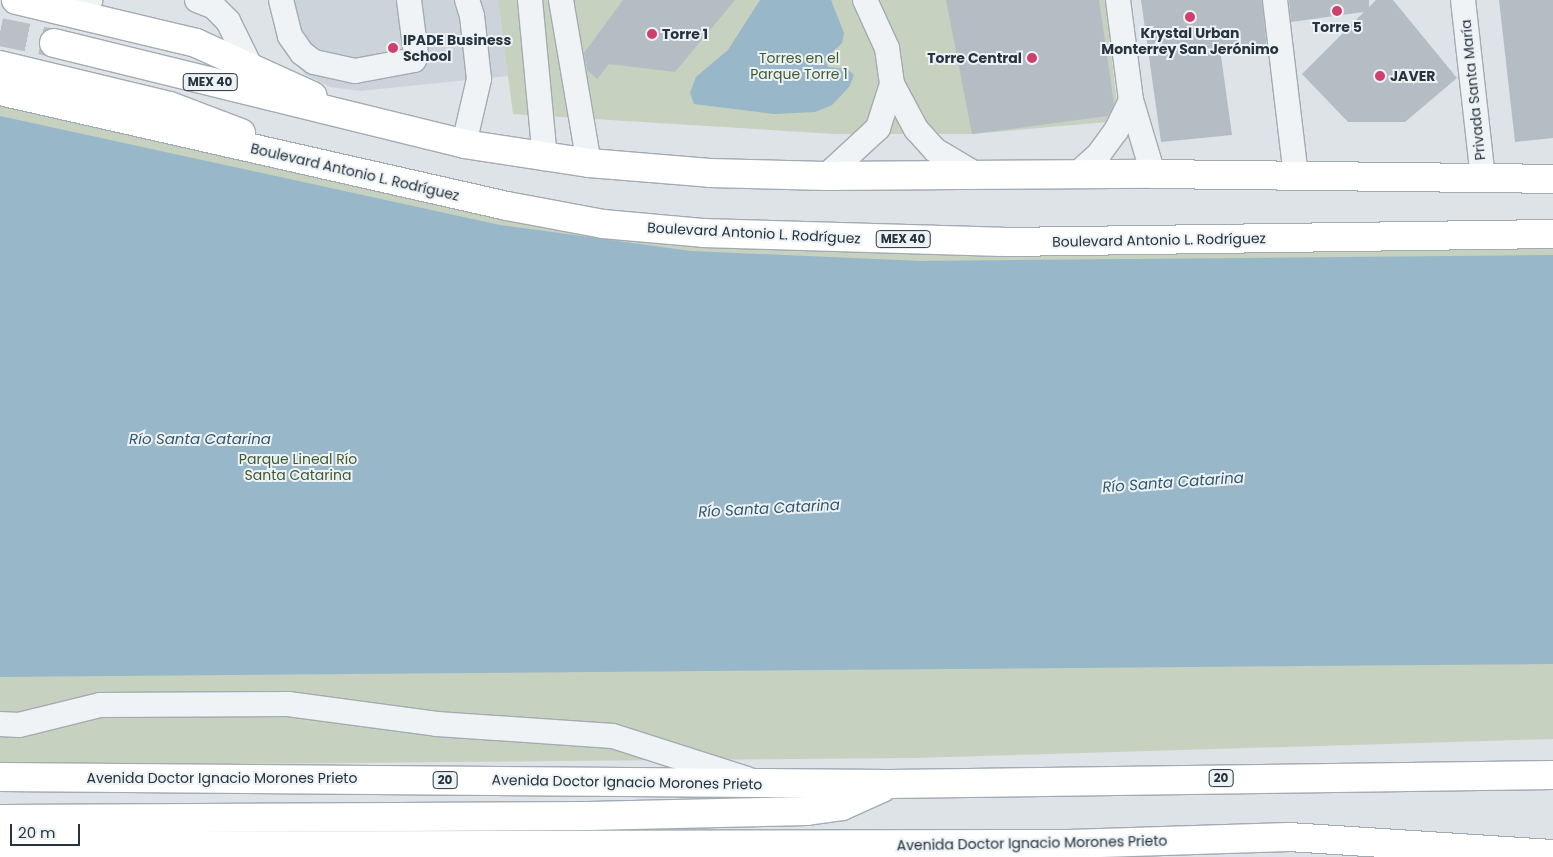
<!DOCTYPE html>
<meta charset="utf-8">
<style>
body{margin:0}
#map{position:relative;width:1553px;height:857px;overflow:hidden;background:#dee3e8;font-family:Poppins,sans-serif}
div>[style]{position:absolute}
.built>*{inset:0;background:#ccd3da}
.green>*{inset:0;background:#c6d1bf}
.water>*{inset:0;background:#98b7c8}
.building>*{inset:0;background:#b5bdc4}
.highway-tunnel>*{height:28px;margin-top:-14px;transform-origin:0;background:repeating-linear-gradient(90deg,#b9c0c6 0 28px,transparent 0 42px)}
.roads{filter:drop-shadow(1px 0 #a3abb2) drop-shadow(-1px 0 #a3abb2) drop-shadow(0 1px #a3abb2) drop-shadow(0 -1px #a3abb2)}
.minor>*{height:24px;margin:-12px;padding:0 12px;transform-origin:12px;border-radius:12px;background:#f0f3f6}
.major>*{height:28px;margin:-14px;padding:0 14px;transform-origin:14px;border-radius:14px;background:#fff}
.highway>*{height:28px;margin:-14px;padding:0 14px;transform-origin:14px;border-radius:14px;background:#fff}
.dots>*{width:14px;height:14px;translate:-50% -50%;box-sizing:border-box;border:2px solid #edf2f5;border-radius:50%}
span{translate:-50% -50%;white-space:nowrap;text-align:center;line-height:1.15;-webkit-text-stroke:4px #edf2f5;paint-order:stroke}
.shield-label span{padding:1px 4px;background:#edf2f5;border:1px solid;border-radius:4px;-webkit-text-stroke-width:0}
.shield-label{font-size:12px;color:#27333e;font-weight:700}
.poi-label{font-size:14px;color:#27333e;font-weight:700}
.left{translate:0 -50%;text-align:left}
.right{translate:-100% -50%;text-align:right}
.park-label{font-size:14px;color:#415a34}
.street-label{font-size:14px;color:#27333e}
.water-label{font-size:15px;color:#315872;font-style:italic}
.scale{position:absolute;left:10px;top:824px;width:70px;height:22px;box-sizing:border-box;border:2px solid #27333e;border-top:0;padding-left:6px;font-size:15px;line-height:18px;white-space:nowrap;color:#27333e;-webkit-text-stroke:4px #edf2f5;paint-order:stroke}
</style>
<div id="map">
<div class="built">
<i style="clip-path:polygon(269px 0,498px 0,508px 76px,360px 91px,330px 87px,306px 75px,287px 56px,277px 40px)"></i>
</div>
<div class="green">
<i style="clip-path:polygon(498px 0,1105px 0,1119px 121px,972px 134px,836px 134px,513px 114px)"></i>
<i style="clip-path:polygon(0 100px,574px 223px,1553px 236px,1553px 739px,913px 758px,0 766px)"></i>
</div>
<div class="water">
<i style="clip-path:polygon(760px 0,831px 0,844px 33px,842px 43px,825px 59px,828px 67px,847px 69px,854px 75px,849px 87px,832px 105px,815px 112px,774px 114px,694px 104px,690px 93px,696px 77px,728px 50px)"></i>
<i style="clip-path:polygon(0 116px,500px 225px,691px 251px,921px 261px,1553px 255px,1553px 664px,0 677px)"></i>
</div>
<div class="building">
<i style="clip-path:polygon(623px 0,735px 0,675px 72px,609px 64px,597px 79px,587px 70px,584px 53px)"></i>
<i style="clip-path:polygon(946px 0,1099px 0,1114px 104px,1108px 116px,972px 134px)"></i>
<i style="clip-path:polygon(1141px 0,1262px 0,1267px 50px,1221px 56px,1232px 135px,1161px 142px)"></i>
<i style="clip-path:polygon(1289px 0,1369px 0,1369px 7px,1376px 0,1393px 0,1457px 78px,1405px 122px,1348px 122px,1302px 74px,1364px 12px,1291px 22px)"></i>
<i style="clip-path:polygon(1499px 0,1553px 0,1553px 138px,1515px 142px)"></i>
</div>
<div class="highway-tunnel">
<i style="left:0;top:32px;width:55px;rotate:11.5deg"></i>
</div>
<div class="roads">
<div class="minor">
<i style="left:197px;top:0;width:18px;rotate:22deg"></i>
<i style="left:214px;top:7px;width:20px;rotate:45deg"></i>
<i style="left:228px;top:21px;width:50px;rotate:63.9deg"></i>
<i style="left:281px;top:0;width:37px;rotate:76deg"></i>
<i style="left:290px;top:36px;width:21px;rotate:55deg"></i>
<i style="left:302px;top:53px;width:15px;rotate:37deg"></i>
<i style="left:314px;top:62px;width:42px;rotate:12.4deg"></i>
<i style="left:355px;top:71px;width:60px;rotate:-10.6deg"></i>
<i style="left:414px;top:60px;width:6px;rotate:-72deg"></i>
<i style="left:416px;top:54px;width:54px;rotate:-97.4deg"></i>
<i style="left:530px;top:0;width:159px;rotate:84.6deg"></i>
<i style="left:561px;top:0;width:165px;rotate:80.3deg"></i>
<i style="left:865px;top:0;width:53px;rotate:65.4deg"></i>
<i style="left:887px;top:48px;width:36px;rotate:82deg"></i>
<i style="left:892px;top:84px;width:51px;rotate:61.9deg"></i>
<i style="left:916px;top:129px;width:28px;rotate:48deg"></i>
<i style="left:935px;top:150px;width:49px;rotate:30.8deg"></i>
<i style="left:1118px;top:0;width:101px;rotate:82.6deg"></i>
<i style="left:1131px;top:100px;width:77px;rotate:73.4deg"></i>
<i style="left:1275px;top:0;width:177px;rotate:83.2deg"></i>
<i style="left:1463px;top:0;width:180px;rotate:83.6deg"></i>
<i style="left:50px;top:7px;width:41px;rotate:-9.9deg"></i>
<i style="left:464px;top:144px;width:67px;rotate:-77deg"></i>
<i style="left:479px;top:79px;width:63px;rotate:-96.3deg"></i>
<i style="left:472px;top:16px;width:17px;rotate:-107deg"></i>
<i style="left:1077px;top:174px;width:30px;rotate:-42deg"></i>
<i style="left:1099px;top:154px;width:29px;rotate:-54deg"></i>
<i style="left:1116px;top:131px;width:34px;rotate:-64deg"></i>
<i style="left:826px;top:176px;width:71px;rotate:-42.7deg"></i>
<i style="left:878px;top:128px;width:46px;rotate:-72.3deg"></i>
<i style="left:0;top:724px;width:19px;rotate:3deg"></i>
<i style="left:19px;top:725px;width:83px;rotate:-13.9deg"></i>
<i style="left:100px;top:705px;width:188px;rotate:-0.3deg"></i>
<i style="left:288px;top:704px;width:150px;rotate:7.6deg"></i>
<i style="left:437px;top:724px;width:176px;rotate:3.9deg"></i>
<i style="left:613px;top:736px;width:141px;rotate:17.8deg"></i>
</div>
<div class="major">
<i style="left:0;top:777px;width:889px;rotate:0.45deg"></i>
<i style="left:889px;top:784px;width:664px;rotate:-0.78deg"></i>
<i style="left:0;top:819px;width:589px;rotate:-0.29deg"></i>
<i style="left:589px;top:816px;width:218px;rotate:-1.3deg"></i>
<i style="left:807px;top:811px;width:35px;rotate:-8deg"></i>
<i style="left:842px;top:806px;width:44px;rotate:-24.2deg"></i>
<i style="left:0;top:846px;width:1069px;rotate:-0.11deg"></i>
<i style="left:1069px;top:844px;width:220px;rotate:-1.8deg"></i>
<i style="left:1289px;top:837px;width:265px;rotate:3.7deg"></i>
</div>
<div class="highway">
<i style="left:16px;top:0;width:185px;rotate:13.4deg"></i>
<i style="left:196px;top:43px;width:128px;rotate:24.4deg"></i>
<i style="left:54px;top:43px;width:422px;rotate:13.8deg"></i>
<i style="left:464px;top:144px;width:126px;rotate:8.6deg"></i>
<i style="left:589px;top:163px;width:121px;rotate:4.7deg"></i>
<i style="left:710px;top:173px;width:116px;rotate:1.5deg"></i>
<i style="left:826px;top:176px;width:327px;rotate:-0.4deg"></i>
<i style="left:1153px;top:174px;width:400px;rotate:0.7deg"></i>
<i style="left:0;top:65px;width:175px;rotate:13.6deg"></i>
<i style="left:170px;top:106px;width:76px;rotate:20.8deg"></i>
<i style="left:0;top:91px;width:520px;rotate:12.78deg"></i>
<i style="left:507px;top:206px;width:98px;rotate:10.6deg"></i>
<i style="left:603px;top:224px;width:100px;rotate:5.1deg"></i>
<i style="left:703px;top:233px;width:303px;rotate:1.7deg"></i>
<i style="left:1006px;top:242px;width:547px;rotate:-0.84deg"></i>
</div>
</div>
<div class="dots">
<i style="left:1337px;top:11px;background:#ce416c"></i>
<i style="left:1190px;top:17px;background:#ce416c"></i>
<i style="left:652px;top:34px;background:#ce416c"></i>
<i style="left:393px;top:48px;background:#ce416c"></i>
<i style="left:1032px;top:58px;background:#ce416c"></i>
<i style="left:1380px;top:76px;background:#ce416c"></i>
</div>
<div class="shield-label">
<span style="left:210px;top:82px">MEX 40</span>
<span style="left:903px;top:239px">MEX 40</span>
<span style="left:1221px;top:778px">20</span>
<span style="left:445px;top:780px">20</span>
</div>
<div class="poi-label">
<span style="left:1337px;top:27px">Torre 5</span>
<span style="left:1190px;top:41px">Krystal Urban<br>Monterrey San Jerónimo</span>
<span class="left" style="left:662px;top:34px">Torre 1</span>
<span class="left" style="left:403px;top:48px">IPADE Business<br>School</span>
<span class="right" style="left:1022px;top:58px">Torre Central</span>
<span class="left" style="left:1390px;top:76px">JAVER</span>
</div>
<div class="park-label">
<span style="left:799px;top:66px">Torres en el<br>Parque Torre 1</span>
<span style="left:298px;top:467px">Parque Lineal Río<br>Santa Catarina</span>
</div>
<div class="street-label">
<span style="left:1473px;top:90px;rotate:-96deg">Privada Santa María</span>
<span style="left:355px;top:172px;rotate:13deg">Boulevard Antonio L. Rodríguez</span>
<span style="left:754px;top:233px;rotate:3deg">Boulevard Antonio L. Rodríguez</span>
<span style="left:1159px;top:240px;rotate:-1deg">Boulevard Antonio L. Rodríguez</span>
<span style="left:222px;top:778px">Avenida Doctor Ignacio Morones Prieto</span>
<span style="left:627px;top:782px;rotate:1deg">Avenida Doctor Ignacio Morones Prieto</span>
<span style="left:1032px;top:843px;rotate:-1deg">Avenida Doctor Ignacio Morones Prieto</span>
</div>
<div class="water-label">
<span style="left:200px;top:439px">Río Santa Catarina</span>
<span style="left:1173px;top:482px;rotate:-4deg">Río Santa Catarina</span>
<span style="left:769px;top:508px;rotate:-3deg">Río Santa Catarina</span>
</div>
<div class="scale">20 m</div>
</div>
